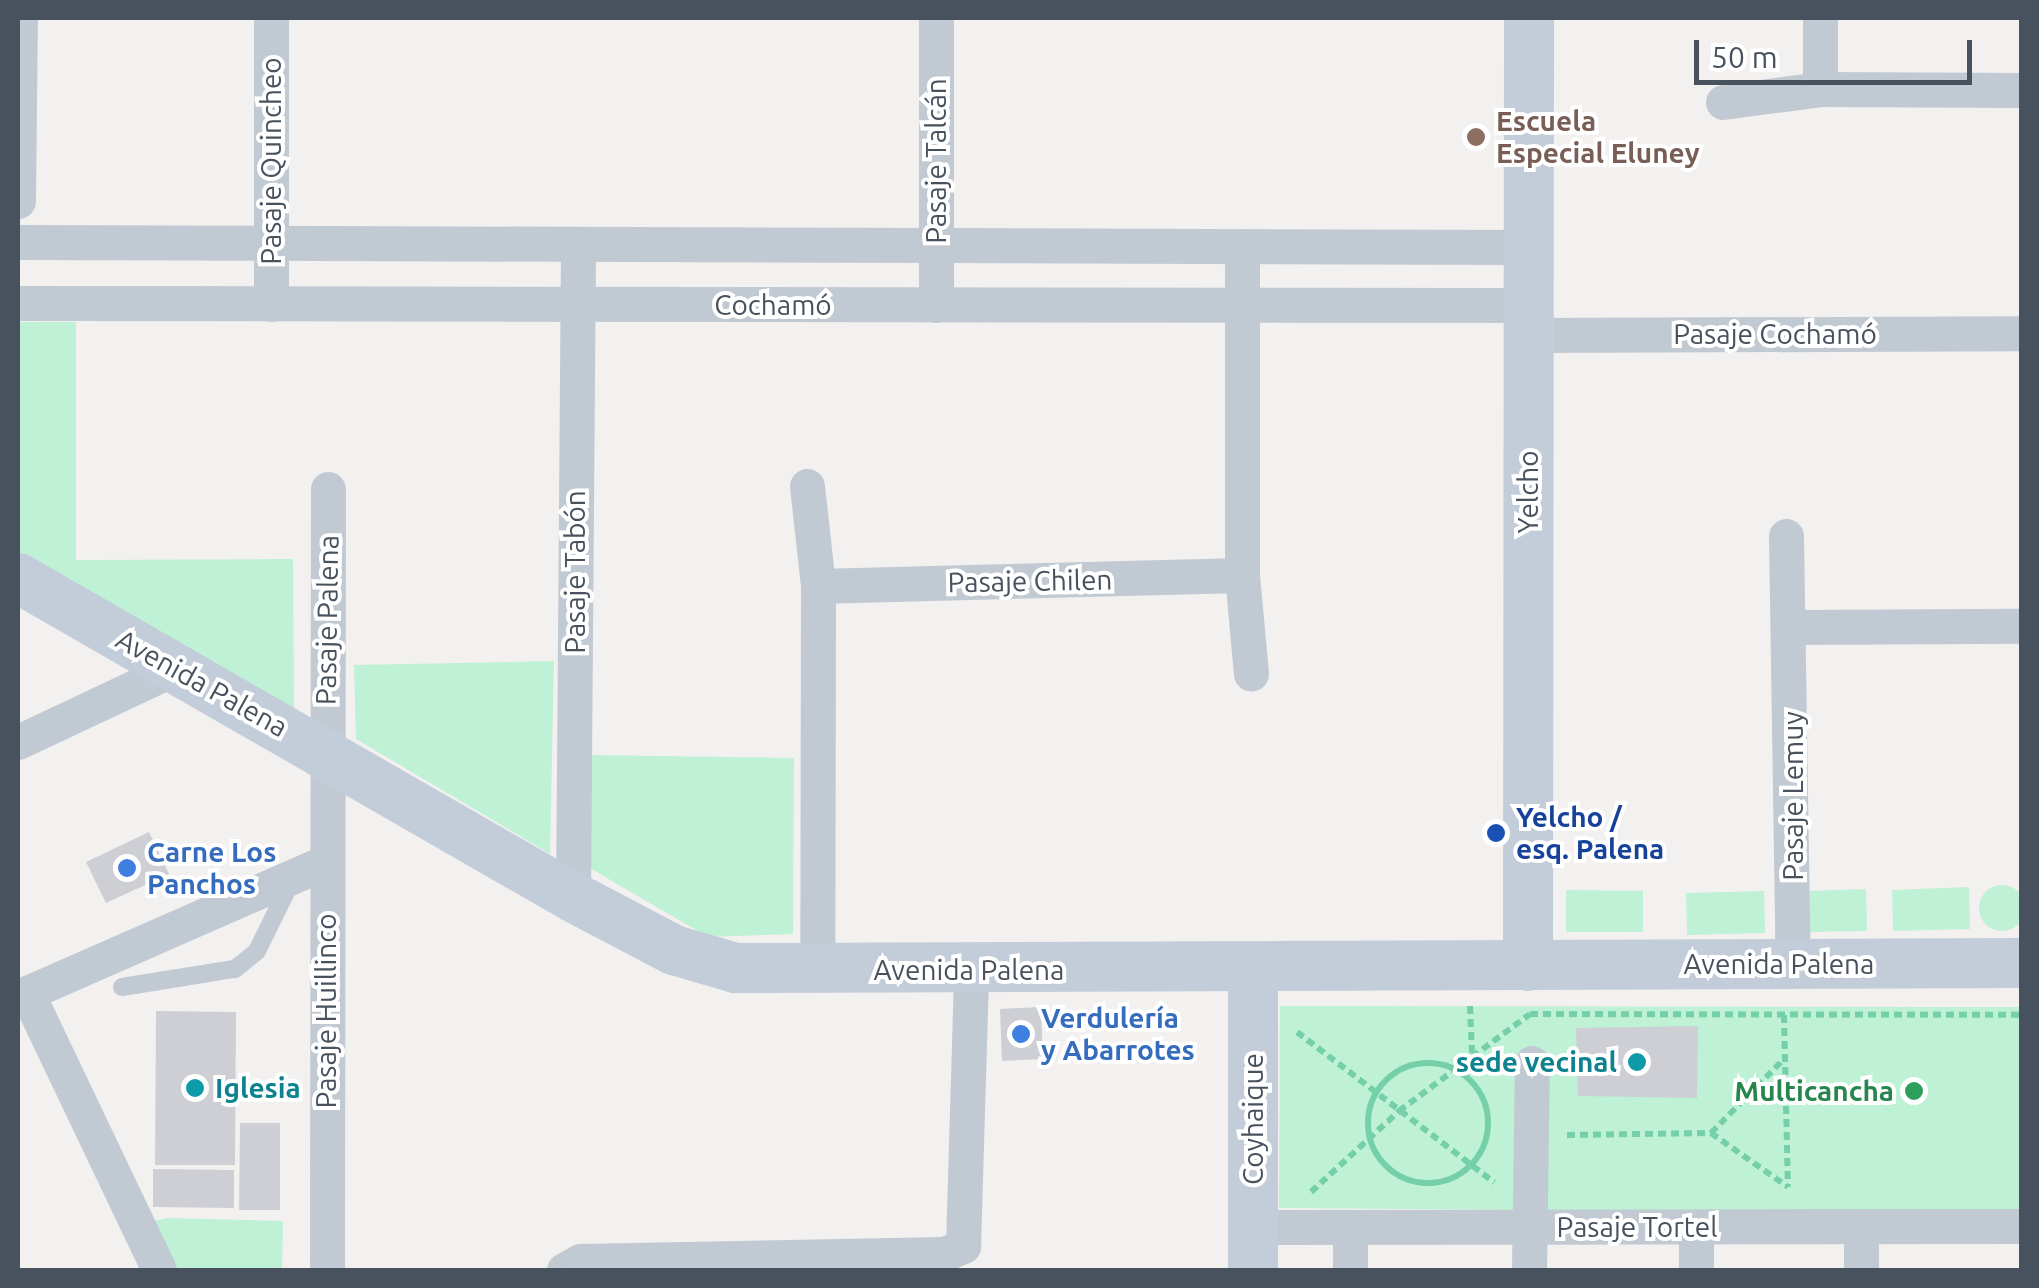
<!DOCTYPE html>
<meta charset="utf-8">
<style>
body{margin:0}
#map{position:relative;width:2039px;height:1288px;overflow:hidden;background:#f3f0f0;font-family:Ubuntu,sans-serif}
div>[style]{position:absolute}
.green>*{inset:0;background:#bef1d5}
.round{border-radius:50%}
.building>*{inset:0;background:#cdcfd5}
.path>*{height:6px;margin-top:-3px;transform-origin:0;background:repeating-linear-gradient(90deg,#75d0a9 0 8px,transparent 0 13px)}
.path>.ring{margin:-3px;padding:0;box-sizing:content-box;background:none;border:6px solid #75d0a9;border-radius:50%}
.lane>*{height:18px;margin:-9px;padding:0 9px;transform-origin:9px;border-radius:9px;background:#c1c9d2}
.street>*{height:35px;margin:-17.5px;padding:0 17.5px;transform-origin:17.5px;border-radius:17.5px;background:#c1c9d2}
.secondary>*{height:50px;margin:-25px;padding:0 25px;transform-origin:25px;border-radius:25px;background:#c3ccd9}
.dots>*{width:28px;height:28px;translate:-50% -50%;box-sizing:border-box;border:5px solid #fff;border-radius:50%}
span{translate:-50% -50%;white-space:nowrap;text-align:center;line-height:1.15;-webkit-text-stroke:8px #fff;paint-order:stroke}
.education-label{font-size:28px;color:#785e54;font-weight:700}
.left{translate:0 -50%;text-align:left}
.street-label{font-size:28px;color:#48525e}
.transit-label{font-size:28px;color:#164399;font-weight:700}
.shop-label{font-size:28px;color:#366cbe;font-weight:700}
.culture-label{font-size:28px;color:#0d838f;font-weight:700}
.right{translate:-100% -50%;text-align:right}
.leisure-label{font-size:28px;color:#27864d;font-weight:700}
.frame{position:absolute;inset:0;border:20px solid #48525e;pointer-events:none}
.scale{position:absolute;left:1694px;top:40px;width:278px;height:45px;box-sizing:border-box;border:5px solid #48525e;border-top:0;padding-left:12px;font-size:30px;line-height:35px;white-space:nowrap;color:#48525e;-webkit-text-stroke:8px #fff;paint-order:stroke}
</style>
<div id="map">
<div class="green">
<i style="clip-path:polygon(18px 322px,76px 322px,76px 560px,293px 559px,294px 718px,18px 553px)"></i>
<i style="clip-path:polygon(554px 661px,550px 854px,356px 739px,354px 665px)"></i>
<i style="clip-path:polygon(589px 755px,794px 758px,793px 934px,708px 937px,588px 867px)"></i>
<i class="round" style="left:1979px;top:885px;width:46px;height:46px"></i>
<i style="clip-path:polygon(1969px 887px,1970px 929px,1893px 931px,1892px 890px)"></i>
<i style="clip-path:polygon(1866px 889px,1867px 931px,1808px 932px,1807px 891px)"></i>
<i style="clip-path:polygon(1566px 890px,1643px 891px,1643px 932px,1566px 932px)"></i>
<i style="clip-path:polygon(1764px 891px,1765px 933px,1687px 935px,1686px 893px)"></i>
<i style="clip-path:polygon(1280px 1006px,2021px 1007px,2021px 1214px,1279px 1208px)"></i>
<i style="clip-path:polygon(167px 1218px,283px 1221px,282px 1270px,172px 1270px,149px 1222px)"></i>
</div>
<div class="building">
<i style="clip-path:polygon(149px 832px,169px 874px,106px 903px,86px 862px)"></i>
<i style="clip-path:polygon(1041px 1007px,1043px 1059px,1002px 1061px,1000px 1009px)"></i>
<i style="clip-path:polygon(156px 1011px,236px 1012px,235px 1165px,155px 1165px)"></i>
<i style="clip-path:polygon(1698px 1026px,1697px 1098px,1578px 1096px,1576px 1028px)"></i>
<i style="clip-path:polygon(240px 1123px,280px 1123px,280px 1210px,239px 1210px)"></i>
<i style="clip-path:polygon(153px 1169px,234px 1170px,234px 1208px,153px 1207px)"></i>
</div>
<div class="path">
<i style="left:1470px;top:1006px;width:47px;rotate:87.6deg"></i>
<i style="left:1784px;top:1015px;width:172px;rotate:88.7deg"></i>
<i style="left:1297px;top:1032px;width:248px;rotate:37.3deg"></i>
<i class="ring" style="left:1368px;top:1063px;width:114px;height:114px"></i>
<i style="left:1711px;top:1133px;width:94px;rotate:35deg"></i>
<i style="left:1567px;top:1135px;width:144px;rotate:-0.8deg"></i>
<i style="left:1711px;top:1133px;width:104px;rotate:-45.4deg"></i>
<i style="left:1311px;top:1192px;width:120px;rotate:-42.6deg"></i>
<i style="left:1399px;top:1111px;width:163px;rotate:-36.5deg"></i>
<i style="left:1530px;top:1014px;width:492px;rotate:0.1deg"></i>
</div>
<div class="lane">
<i style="left:122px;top:987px;width:114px;rotate:-9.1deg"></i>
<i style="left:235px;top:969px;width:28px;rotate:-39deg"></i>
<i style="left:257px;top:951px;width:77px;rotate:-63.8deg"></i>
</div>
<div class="street">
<i style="left:936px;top:18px;width:287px;rotate:90deg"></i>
<i style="left:1820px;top:18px;width:71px;rotate:90deg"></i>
<i style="left:1723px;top:102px;width:98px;rotate:-7.6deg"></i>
<i style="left:1820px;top:89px;width:202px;rotate:0.3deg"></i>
<i style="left:18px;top:201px;width:183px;rotate:-89.4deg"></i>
<i style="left:18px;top:242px;width:1511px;rotate:0.19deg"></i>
<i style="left:1242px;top:246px;width:329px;rotate:90deg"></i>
<i style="left:1242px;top:575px;width:99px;rotate:84.8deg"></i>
<i style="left:18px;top:303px;width:1511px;rotate:0.08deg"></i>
<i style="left:271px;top:304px;width:286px;rotate:-90deg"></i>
<i style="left:1528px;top:335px;width:494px;rotate:-0.2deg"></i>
<i style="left:807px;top:486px;width:101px;rotate:83.7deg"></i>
<i style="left:818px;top:586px;width:384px;rotate:90.1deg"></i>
<i style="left:1786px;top:536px;width:428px;rotate:89.1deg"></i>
<i style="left:818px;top:586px;width:424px;rotate:-1.5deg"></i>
<i style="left:1793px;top:627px;width:229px;rotate:-0.3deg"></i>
<i style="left:18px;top:742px;width:171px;rotate:-25.2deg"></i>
<i style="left:573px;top:897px;width:651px;rotate:-89.56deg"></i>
<i style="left:27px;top:993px;width:307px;rotate:64.5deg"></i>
<i style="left:18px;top:997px;width:336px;rotate:-23.7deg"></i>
<i style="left:1253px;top:1227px;width:769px;rotate:-0.07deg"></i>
<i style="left:1350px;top:1227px;width:43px;rotate:90deg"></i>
<i style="left:1696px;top:1227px;width:43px;rotate:90deg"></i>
<i style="left:327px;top:1270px;width:781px;rotate:-89.93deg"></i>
<i style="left:564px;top:1270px;width:18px;rotate:-29deg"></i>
<i style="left:580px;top:1261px;width:364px;rotate:-1.1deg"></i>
<i style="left:944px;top:1254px;width:21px;rotate:-23deg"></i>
<i style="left:963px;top:1246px;width:277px;rotate:-88.3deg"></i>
<i style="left:1529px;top:1270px;width:207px;rotate:-89.2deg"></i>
<i style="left:1861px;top:1270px;width:44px;rotate:-90deg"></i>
</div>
<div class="secondary">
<i style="left:18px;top:578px;width:640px;rotate:29.89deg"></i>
<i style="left:573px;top:897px;width:114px;rotate:27.7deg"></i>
<i style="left:674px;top:950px;width:65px;rotate:16.2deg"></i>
<i style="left:736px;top:968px;width:1286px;rotate:-0.22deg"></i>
<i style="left:1528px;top:966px;width:948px;rotate:-89.94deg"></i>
<i style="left:1253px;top:968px;width:302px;rotate:90deg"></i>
</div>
<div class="dots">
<i style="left:1476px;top:137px;background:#8d6e63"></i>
<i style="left:1496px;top:833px;background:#1a4fb4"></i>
<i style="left:127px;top:868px;background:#3f7fe0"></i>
<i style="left:1021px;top:1034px;background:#3f7fe0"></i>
<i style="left:1637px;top:1062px;background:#0f9aa8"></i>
<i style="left:195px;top:1088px;background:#0f9aa8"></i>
<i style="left:1914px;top:1091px;background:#2e9e5b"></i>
</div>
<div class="education-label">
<span class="left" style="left:1496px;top:137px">Escuela<br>Especial Eluney</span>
</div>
<div class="street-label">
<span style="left:271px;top:161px;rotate:-90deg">Pasaje Quincheo</span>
<span style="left:936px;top:161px;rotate:-90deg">Pasaje Talcán</span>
<span style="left:773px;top:305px">Cochamó</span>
<span style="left:1775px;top:334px">Pasaje Cochamó</span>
<span style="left:1528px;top:492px;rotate:-90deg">Yelcho</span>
<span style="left:575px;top:572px;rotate:-90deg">Pasaje Tabón</span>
<span style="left:1030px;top:581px;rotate:-1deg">Pasaje Chilen</span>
<span style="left:327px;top:620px;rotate:-89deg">Pasaje Palena</span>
<span style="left:202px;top:683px;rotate:29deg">Avenida Palena</span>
<span style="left:1793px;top:796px;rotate:-90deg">Pasaje Lemuy</span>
<span style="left:1779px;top:964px">Avenida Palena</span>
<span style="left:969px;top:970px">Avenida Palena</span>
<span style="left:326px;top:1011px;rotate:-90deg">Pasaje Huillinco</span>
<span style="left:1253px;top:1119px;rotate:-90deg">Coyhaique</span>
<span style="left:1637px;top:1227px">Pasaje Tortel</span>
</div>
<div class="transit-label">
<span class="left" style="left:1516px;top:833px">Yelcho /<br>esq. Palena</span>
</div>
<div class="shop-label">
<span class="left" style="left:147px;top:868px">Carne Los<br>Panchos</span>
<span class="left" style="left:1041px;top:1034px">Verdulería<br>y Abarrotes</span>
</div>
<div class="culture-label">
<span class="right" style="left:1617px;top:1062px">sede vecinal</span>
<span class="left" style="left:215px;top:1088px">Iglesia</span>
</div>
<div class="leisure-label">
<span class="right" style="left:1894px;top:1091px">Multicancha</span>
</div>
<div class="frame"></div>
<div class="scale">50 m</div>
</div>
